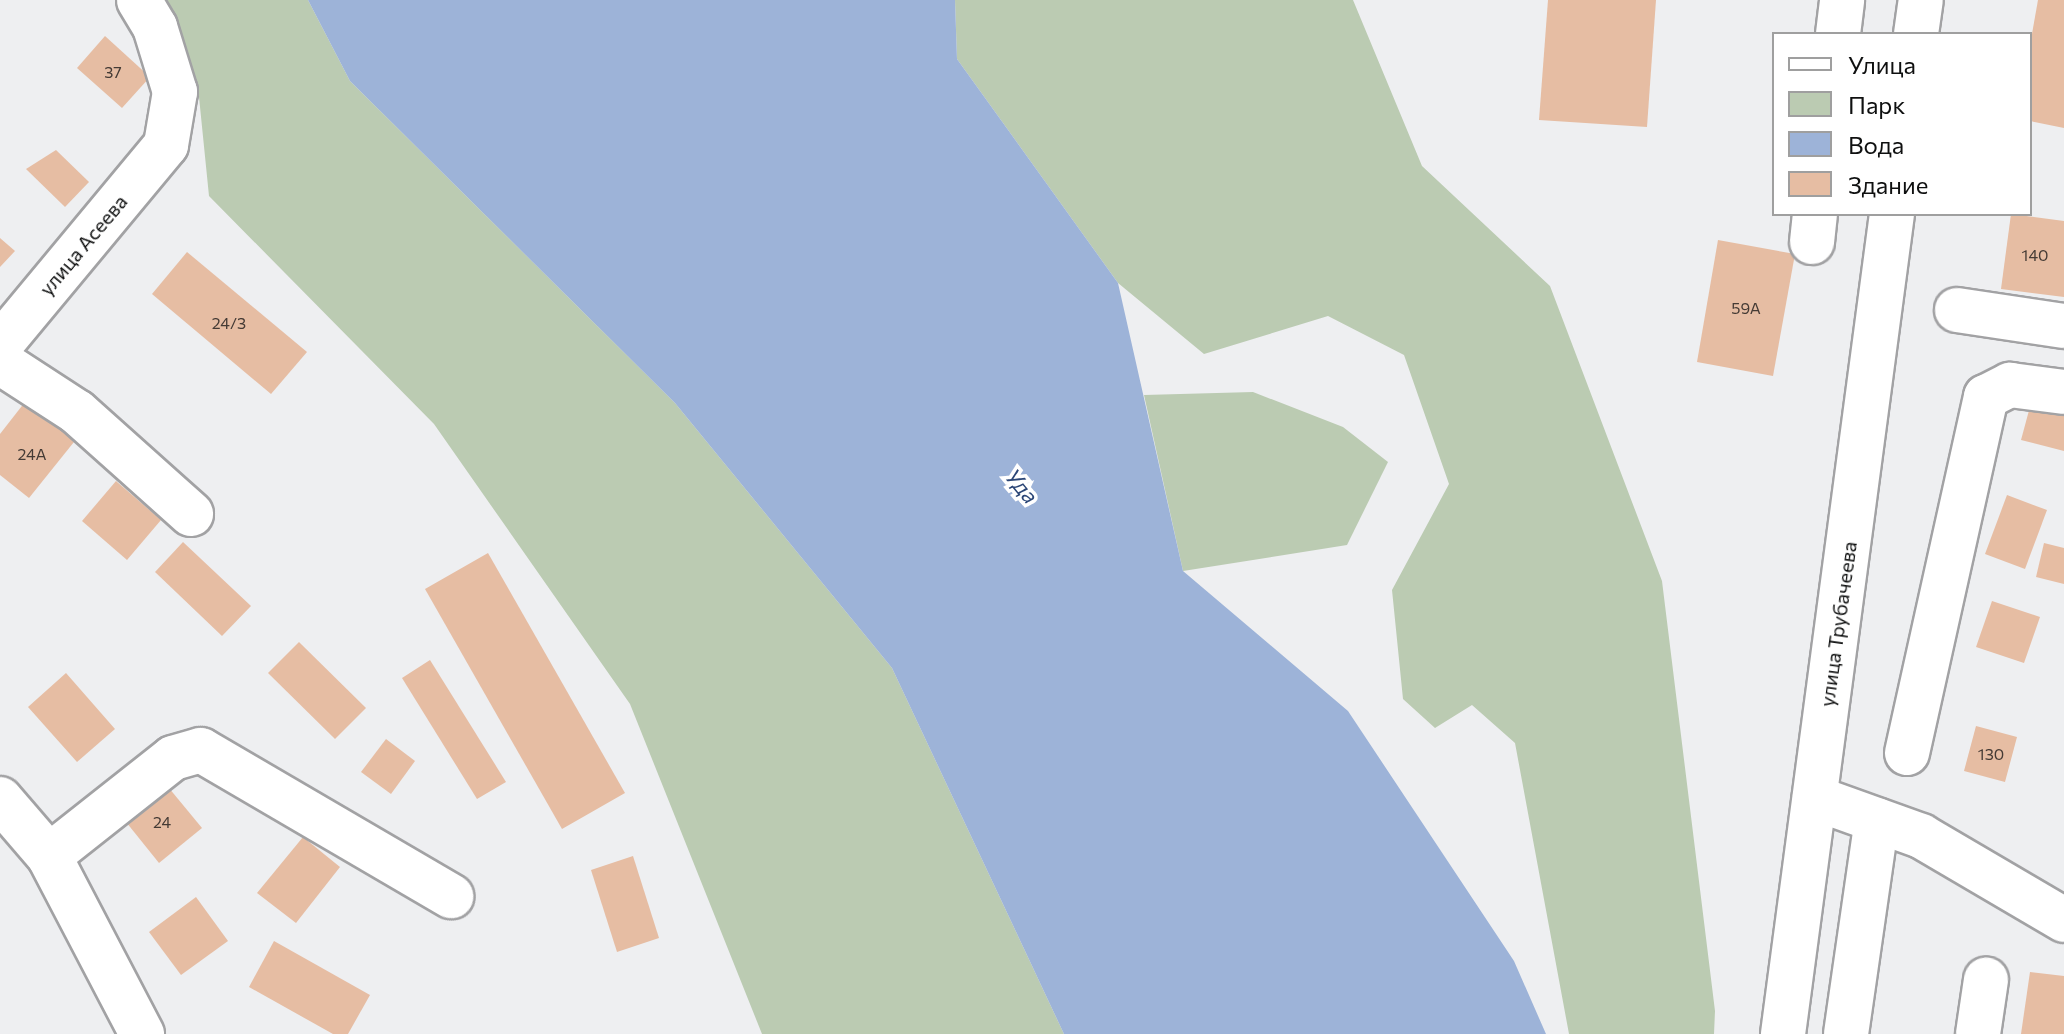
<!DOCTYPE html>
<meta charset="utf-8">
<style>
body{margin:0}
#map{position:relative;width:2064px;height:1034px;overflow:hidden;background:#eeeff1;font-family:Commissioner,sans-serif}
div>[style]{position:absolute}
.green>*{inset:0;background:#bbcbb2}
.water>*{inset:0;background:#9db3d8}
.building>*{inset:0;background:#e6bda3}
.roads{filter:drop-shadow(2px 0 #a2a2a4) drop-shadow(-2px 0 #a2a2a4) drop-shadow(0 2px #a2a2a4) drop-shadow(0 -2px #a2a2a4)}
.minor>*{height:44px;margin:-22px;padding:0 22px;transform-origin:22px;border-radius:22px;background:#fff}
.major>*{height:44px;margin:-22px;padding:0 22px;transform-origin:22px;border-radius:22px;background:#fff}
span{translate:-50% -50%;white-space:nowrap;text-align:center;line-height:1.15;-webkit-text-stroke:7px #fff;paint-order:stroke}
.number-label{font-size:16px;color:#453b35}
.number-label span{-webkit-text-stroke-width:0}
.street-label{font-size:20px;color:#0f1010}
.water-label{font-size:22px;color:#2a4576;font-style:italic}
.legend{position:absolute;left:1772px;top:32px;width:260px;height:184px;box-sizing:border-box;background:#fff;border:2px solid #9f9f9f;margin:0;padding:10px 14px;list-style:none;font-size:24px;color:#0f1010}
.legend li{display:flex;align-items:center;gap:16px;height:40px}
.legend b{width:40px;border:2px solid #9f9f9f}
</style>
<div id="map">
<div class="green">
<i style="clip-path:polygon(155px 0,308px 0,350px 81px,675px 403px,892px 668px,1064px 1034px,762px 1034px,630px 704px,434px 424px,209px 196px,199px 97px)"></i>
<i style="clip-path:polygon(955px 0,1353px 0,1422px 166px,1550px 286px,1662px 581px,1715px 1011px,1714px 1034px,1569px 1034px,1515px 743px,1472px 705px,1435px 728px,1403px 699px,1392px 590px,1449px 484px,1404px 355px,1328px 316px,1204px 354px,1118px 283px,957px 59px)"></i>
<i style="clip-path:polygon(1253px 392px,1343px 427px,1388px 462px,1347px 545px,1183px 571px,1144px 395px)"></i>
</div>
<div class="water">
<i style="clip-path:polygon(308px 0,955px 0,957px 59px,1118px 283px,1183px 571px,1348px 711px,1514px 961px,1546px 1034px,1064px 1034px,892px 668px,675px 403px,350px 81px)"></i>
</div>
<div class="building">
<i style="clip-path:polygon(1548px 0,1656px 0,1647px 127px,1539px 120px)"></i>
<i style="clip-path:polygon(2038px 0,2064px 0,2064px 128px,2030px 121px,2030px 45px)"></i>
<i style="clip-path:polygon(105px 36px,150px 77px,122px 108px,77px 68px)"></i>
<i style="clip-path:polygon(56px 150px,89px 182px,65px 207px,26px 169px)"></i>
<i style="clip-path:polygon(2011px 214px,2064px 221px,2064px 297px,2001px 289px)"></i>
<i style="clip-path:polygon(0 238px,15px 251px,0 267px)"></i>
<i style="clip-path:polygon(1718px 240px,1795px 254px,1773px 376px,1697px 362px)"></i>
<i style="clip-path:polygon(187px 252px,307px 352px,271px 394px,152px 294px)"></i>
<i style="clip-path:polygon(32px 393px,82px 432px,29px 498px,0 475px,0 434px)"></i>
<i style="clip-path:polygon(2031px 403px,2064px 412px,2064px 451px,2021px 440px)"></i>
<i style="clip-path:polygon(116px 481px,161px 520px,127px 560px,82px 521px)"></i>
<i style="clip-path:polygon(2007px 495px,2047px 510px,2025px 569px,1985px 554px)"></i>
<i style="clip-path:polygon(183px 542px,251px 606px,222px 636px,155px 572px)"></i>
<i style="clip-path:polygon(2044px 543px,2064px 548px,2064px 584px,2036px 577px)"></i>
<i style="clip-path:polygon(488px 553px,625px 793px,562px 829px,425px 589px)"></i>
<i style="clip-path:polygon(1992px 601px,2040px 617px,2024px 663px,1976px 647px)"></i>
<i style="clip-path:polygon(299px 642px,366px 708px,335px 739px,268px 673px)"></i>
<i style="clip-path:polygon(430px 660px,506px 782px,477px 799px,402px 678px)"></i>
<i style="clip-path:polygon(66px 673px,115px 729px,77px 762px,28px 707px)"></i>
<i style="clip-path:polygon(1976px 726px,2017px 737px,2005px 782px,1964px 771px)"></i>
<i style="clip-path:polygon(386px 739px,415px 761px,391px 794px,361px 772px)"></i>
<i style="clip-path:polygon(164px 782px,202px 828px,159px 863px,122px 817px)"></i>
<i style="clip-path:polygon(303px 837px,340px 867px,296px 923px,257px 893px)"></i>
<i style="clip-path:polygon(633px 856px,659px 938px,617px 952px,591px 870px)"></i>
<i style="clip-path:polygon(196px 897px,228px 941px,181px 975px,149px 932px)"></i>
<i style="clip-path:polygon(274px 941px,370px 995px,348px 1034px,333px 1034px,249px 987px)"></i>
<i style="clip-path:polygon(2030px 972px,2064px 976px,2064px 1034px,2021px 1034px)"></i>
</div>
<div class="roads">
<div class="minor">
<i style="left:1838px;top:34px;width:34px;rotate:-83deg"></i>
<i style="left:1812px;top:242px;width:28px;rotate:-84deg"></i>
<i style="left:1957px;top:310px;width:108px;rotate:8.5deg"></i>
<i style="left:0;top:345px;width:260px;rotate:-50.3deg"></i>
<i style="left:166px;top:145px;width:54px;rotate:-80.4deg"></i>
<i style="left:175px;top:92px;width:68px;rotate:-107.1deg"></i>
<i style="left:155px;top:27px;width:31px;rotate:-121deg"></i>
<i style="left:0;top:362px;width:92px;rotate:33deg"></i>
<i style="left:77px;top:412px;width:153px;rotate:41.8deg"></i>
<i style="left:1907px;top:753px;width:365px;rotate:-77.5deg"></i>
<i style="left:1986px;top:397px;width:27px;rotate:-27deg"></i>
<i style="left:2010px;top:385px;width:54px;rotate:7.4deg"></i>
<i style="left:1815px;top:798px;width:113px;rotate:19.7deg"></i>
<i style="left:1921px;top:836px;width:166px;rotate:30.4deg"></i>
<i style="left:0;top:799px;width:75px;rotate:49.3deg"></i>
<i style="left:49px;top:856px;width:201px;rotate:62.4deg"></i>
<i style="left:49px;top:856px;width:158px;rotate:-38.3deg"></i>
<i style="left:173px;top:758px;width:29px;rotate:-16deg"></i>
<i style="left:201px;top:750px;width:290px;rotate:30.3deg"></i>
<i style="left:1846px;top:1034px;width:216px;rotate:-81.8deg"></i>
<i style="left:1978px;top:1034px;width:55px;rotate:-81.6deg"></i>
</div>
<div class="major">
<i style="left:1916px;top:34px;width:34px;rotate:-82deg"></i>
<i style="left:1783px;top:1034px;width:827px;rotate:-82.43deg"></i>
</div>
</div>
<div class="number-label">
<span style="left:113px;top:72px">37</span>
<span style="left:2035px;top:255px">140</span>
<span style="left:1746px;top:308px">59А</span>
<span style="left:229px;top:323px">24/3</span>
<span style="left:32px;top:454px">24А</span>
<span style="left:1991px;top:754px">130</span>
<span style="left:162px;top:822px">24</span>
</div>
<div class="street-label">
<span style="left:83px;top:245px;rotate:-50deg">улица Асеева</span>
<span style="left:1838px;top:624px;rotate:-82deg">улица Трубачеева</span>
</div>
<div class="water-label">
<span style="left:1022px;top:486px;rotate:50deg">Уда</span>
</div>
<ul class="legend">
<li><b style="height:10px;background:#fff"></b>Улица</li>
<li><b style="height:22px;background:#bbcbb2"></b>Парк</li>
<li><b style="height:22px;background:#9db3d8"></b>Вода</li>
<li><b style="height:22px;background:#e6bda3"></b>Здание</li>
</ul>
</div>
